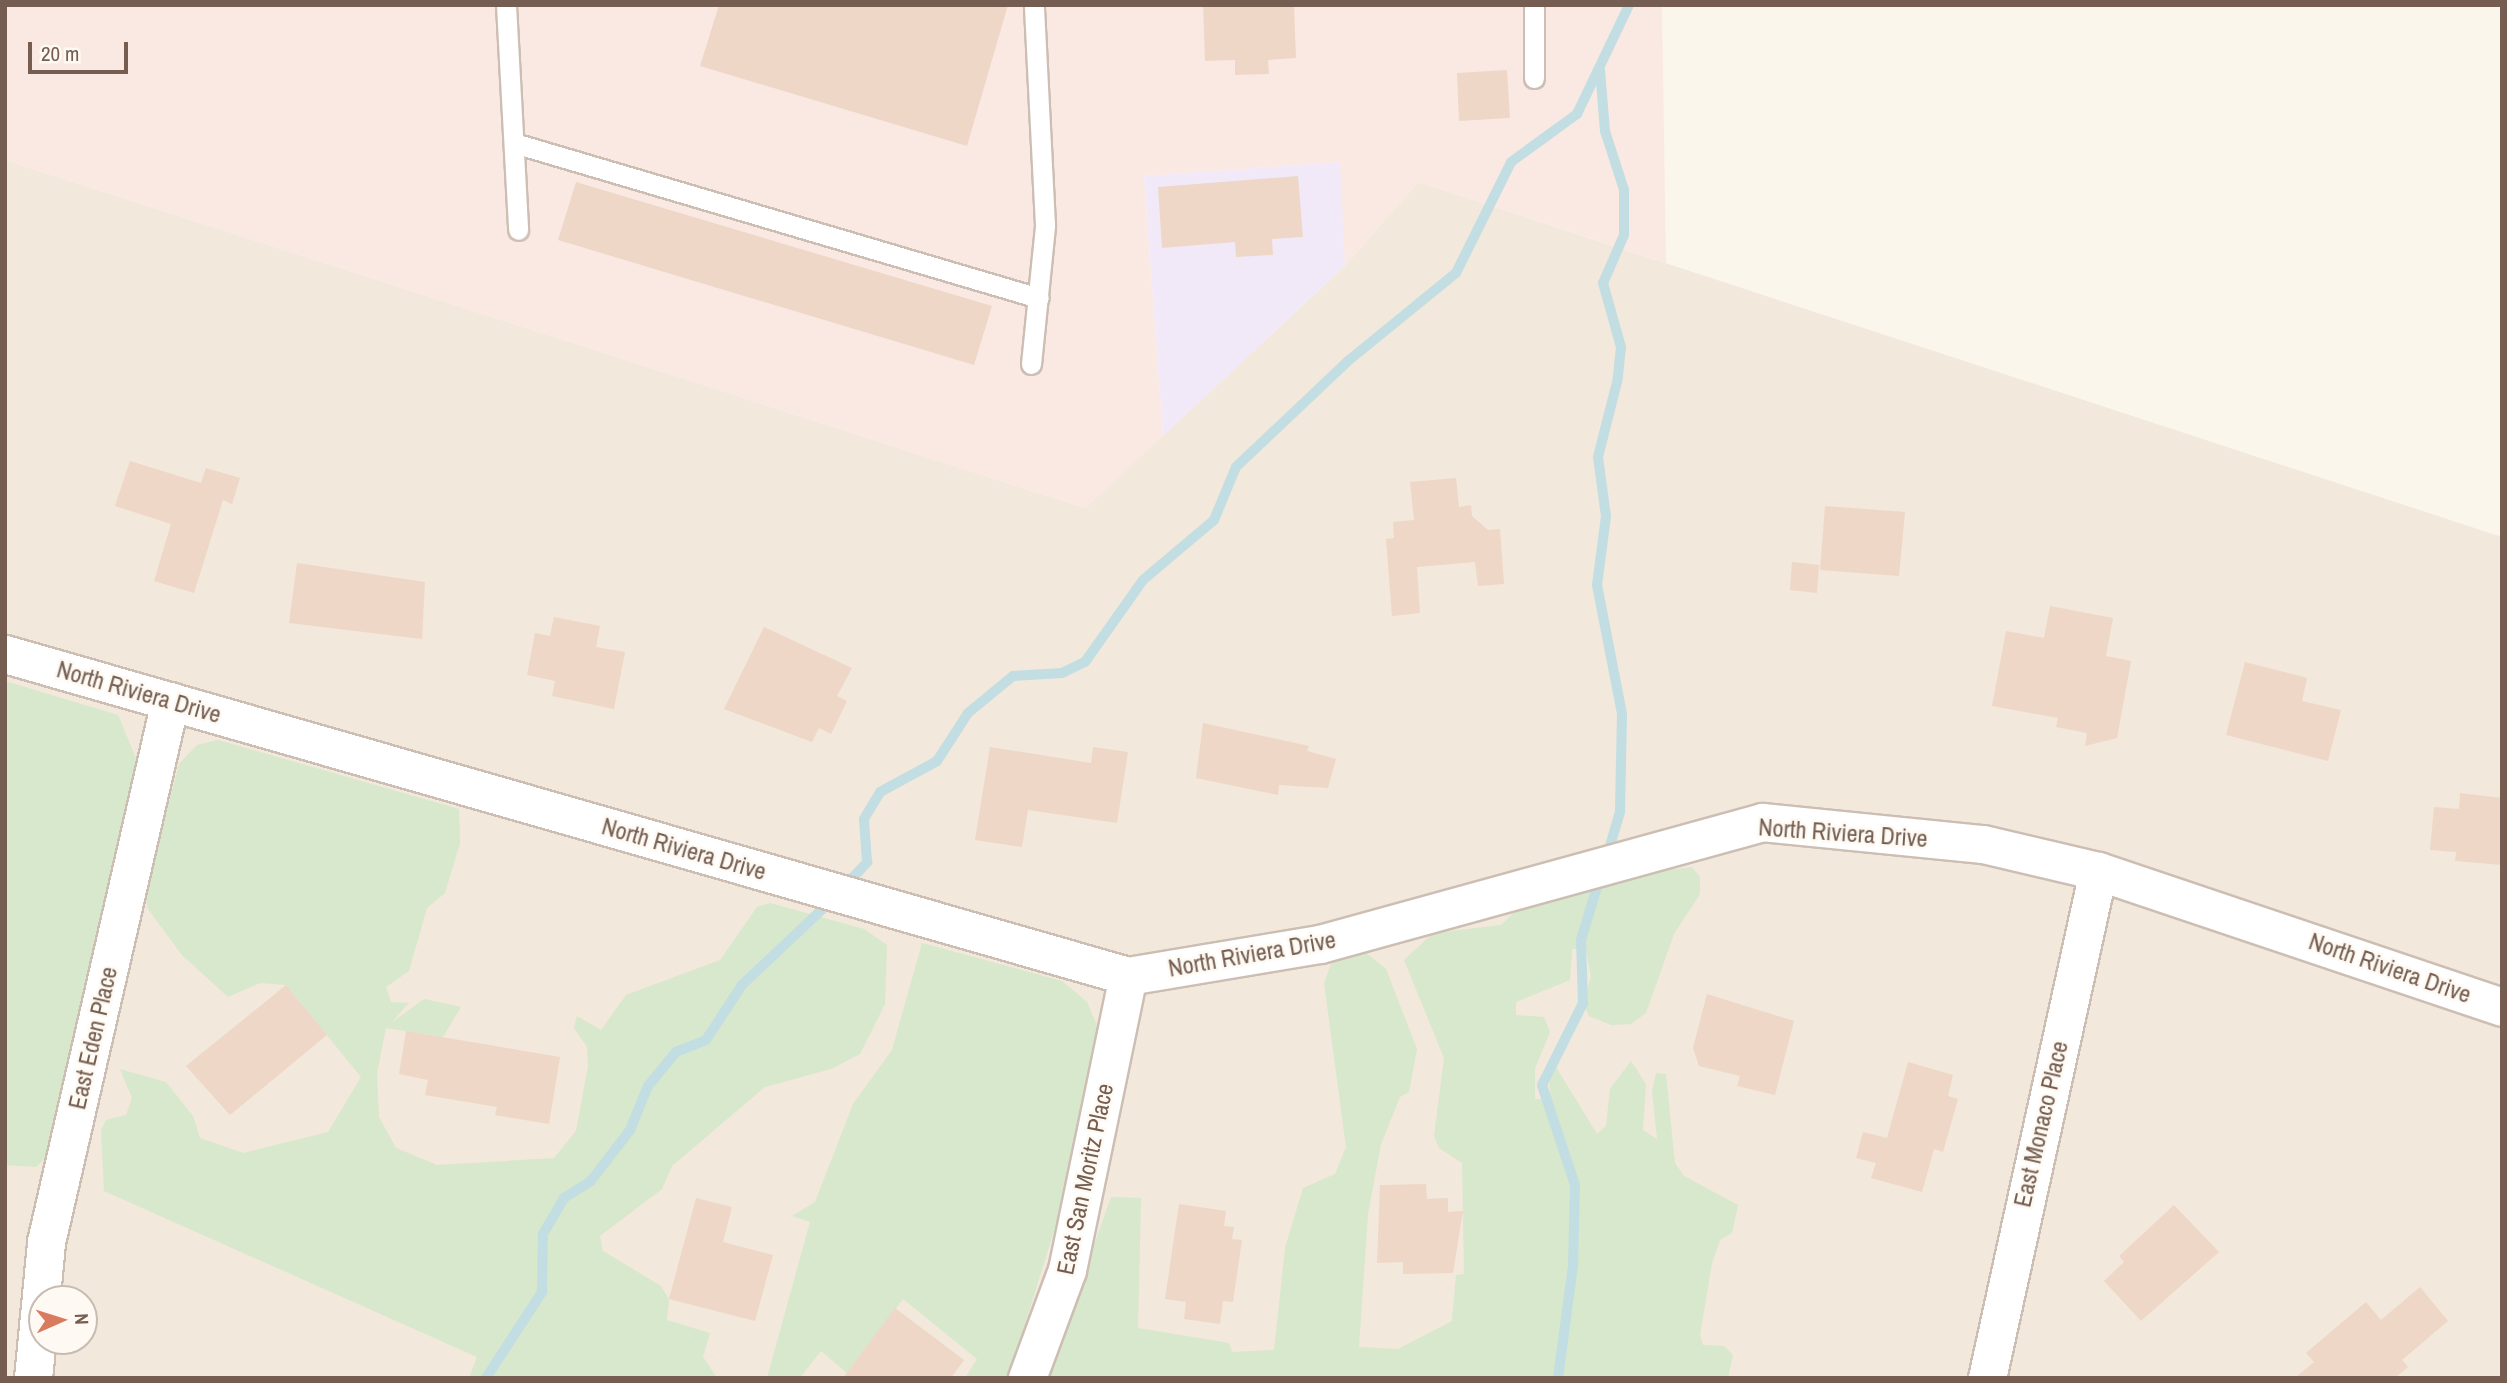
<!DOCTYPE html>
<style>
body{margin:0}
#map{position:relative;width:2507px;height:1383px;overflow:hidden;background:#fbf6ec;font-family:"Archivo Narrow",sans-serif}
div>[style]{position:absolute}
.residential>*{inset:0;background:#f2e8db}
.commercial>*{inset:0;background:#fae9e2}
.education>*{inset:0;background:#f2e9f8}
.green>*{inset:0;background:#d7e8cc}
.stream>*{height:10px;margin:-5px;padding:0 5px;transform-origin:5px;border-radius:5px;background:#c2dee3}
.building>*{inset:0;background:#eed7c7}
.roads{filter:drop-shadow(2px 0 #cdbeb3) drop-shadow(-2px 0 #cdbeb3) drop-shadow(0 2px #cdbeb3) drop-shadow(0 -2px #cdbeb3)}
.lane>*{height:19px;margin:-9.5px;padding:0 9.5px;transform-origin:9.5px;border-radius:9.5px;background:#fff}
.street>*{height:37px;margin:-18.5px;padding:0 18.5px;transform-origin:18.5px;border-radius:18.5px;background:#fff}
span{translate:-50% -50%;white-space:nowrap;text-align:center;line-height:1.15;-webkit-text-stroke:5px #fefaf3;paint-order:stroke}
.street-label{font-size:24px;color:#755e51}
.frame{position:absolute;inset:0;border:7px solid #755e51;pointer-events:none}
.north{position:absolute;left:28px;top:1285px;width:70px;height:70px;box-sizing:border-box;background:#fefaf3;border:2px solid #c7bcb2;border-radius:50%;rotate:87deg;font-size:19px;font-weight:700;line-height:28px;text-align:center;color:#755e51}
.north::after{content:'';display:block;margin:auto;width:24px;height:32px;background:#d87b5f;clip-path:polygon(50% 0,100% 100%,50% 72%,0 100%)}
.scale{position:absolute;left:28px;top:42px;width:100px;height:32px;box-sizing:border-box;border:4px solid #755e51;border-top:0;padding-left:9px;font-size:21px;line-height:24px;white-space:nowrap;color:#755e51;-webkit-text-stroke:5px #fefaf3;paint-order:stroke}
</style>
<div id="map">
<div class="residential">
<i style="clip-path:polygon(evenodd,5px 160px,1085px 508px,1345px 266px,1418px 182px,2502px 537px,2502px 1378px,5px 1378px,5px 160px,42px 1299px,84px 1299px,84px 1341px,42px 1341px,42px 1299px)"></i>
</div>
<div class="commercial">
<i style="clip-path:polygon(5px 5px,1662px 5px,1666px 263px,1418px 182px,1345px 266px,1339px 162px,1144px 176px,1163px 436px,1085px 508px,5px 160px)"></i>
</div>
<div class="education">
<i style="clip-path:polygon(1340px 162px,1345px 266px,1163px 436px,1144px 176px)"></i>
</div>
<div class="green">
<i style="clip-path:polygon(5px 681px,118px 715px,137px 761px,84px 990px,57px 1147px,36px 1167px,5px 1165px)"></i>
<i style="clip-path:polygon(218px 740px,459px 809px,460px 843px,445px 893px,427px 908px,409px 971px,386px 987px,391px 1002px,409px 1003px,391px 1023px,424px 999px,461px 1007px,443px 1037px,386px 1028px,377px 1073px,379px 1117px,396px 1148px,437px 1165px,554px 1158px,576px 1131px,588px 1066px,587px 1047px,574px 1028px,577px 1016px,601px 1030px,626px 995px,720px 960px,757px 907px,770px 903px,864px 929px,887px 945px,885px 1004px,860px 1054px,831px 1069px,765px 1087px,672px 1166px,662px 1189px,600px 1236px,603px 1251px,661px 1286px,669px 1299px,667px 1320px,710px 1333px,703px 1357px,717px 1378px,469px 1378px,477px 1357px,104px 1191px,101px 1130px,106px 1120px,126px 1115px,132px 1098px,120px 1069px,166px 1082px,193px 1116px,200px 1138px,243px 1153px,328px 1132px,361px 1077px,286px 985px,260px 983px,228px 997px,182px 955px,148px 909px,145px 894px,179px 764px,197px 745px)"></i>
<i style="clip-path:polygon(1692px 867px,1700px 877px,1700px 894px,1674px 934px,1646px 1013px,1631px 1024px,1611px 1025px,1589px 1016px,1583px 1003px,1591px 977px,1586px 949px,1572px 949px,1570px 980px,1516px 1002px,1516px 1015px,1544px 1017px,1550px 1032px,1535px 1068px,1535px 1099px,1550px 1099px,1549px 1073px,1556px 1067px,1597px 1134px,1606px 1126px,1610px 1089px,1631px 1061px,1646px 1084px,1643px 1130px,1657px 1139px,1652px 1091px,1656px 1073px,1666px 1074px,1675px 1163px,1684px 1176px,1738px 1205px,1732px 1233px,1720px 1240px,1712px 1263px,1700px 1335px,1703px 1345px,1724px 1346px,1733px 1355px,1728px 1378px,1047px 1378px,1111px 1197px,1141px 1198px,1138px 1328px,1229px 1343px,1232px 1352px,1274px 1350px,1285px 1248px,1303px 1188px,1335px 1174px,1346px 1147px,1324px 983px,1334px 956px,1360px 948px,1386px 969px,1417px 1049px,1409px 1092px,1400px 1097px,1381px 1144px,1368px 1214px,1359px 1347px,1398px 1349px,1452px 1321px,1456px 1275px,1464px 1274px,1462px 1163px,1439px 1148px,1434px 1136px,1444px 1058px,1404px 960px,1433px 933px,1501px 925px,1524px 903px,1611px 878px)"></i>
<i style="clip-path:polygon(922px 943px,1062px 981px,1087px 1002px,1101px 1035px,1068px 1186px,1016px 1353px,1006px 1378px,965px 1378px,977px 1359px,903px 1299px,847px 1373px,821px 1351px,800px 1378px,767px 1378px,810px 1222px,792px 1216px,815px 1202px,853px 1104px,892px 1050px)"></i>
</div>
<div class="stream">
<i style="left:1600px;top:70px;width:61px;rotate:85.3deg"></i>
<i style="left:1605px;top:131px;width:62px;rotate:72.1deg"></i>
<i style="left:1624px;top:190px;width:45px;rotate:90deg"></i>
<i style="left:1624px;top:235px;width:52px;rotate:113.6deg"></i>
<i style="left:1603px;top:283px;width:66px;rotate:74.3deg"></i>
<i style="left:1621px;top:347px;width:31px;rotate:96deg"></i>
<i style="left:1618px;top:378px;width:81px;rotate:104.2deg"></i>
<i style="left:1598px;top:457px;width:60px;rotate:82.3deg"></i>
<i style="left:1606px;top:516px;width:70px;rotate:97.4deg"></i>
<i style="left:1597px;top:585px;width:131px;rotate:79deg"></i>
<i style="left:1622px;top:714px;width:98px;rotate:91.2deg"></i>
<i style="left:1620px;top:812px;width:46px;rotate:106.5deg"></i>
<i style="left:845px;top:886px;width:33px;rotate:-47deg"></i>
<i style="left:867px;top:862px;width:43px;rotate:-94deg"></i>
<i style="left:864px;top:819px;width:31px;rotate:-59deg"></i>
<i style="left:880px;top:792px;width:65px;rotate:-28.5deg"></i>
<i style="left:937px;top:761px;width:57px;rotate:-57.1deg"></i>
<i style="left:968px;top:713px;width:58px;rotate:-39.4deg"></i>
<i style="left:1013px;top:676px;width:49px;rotate:-3.5deg"></i>
<i style="left:1062px;top:673px;width:25px;rotate:-26deg"></i>
<i style="left:1085px;top:662px;width:100px;rotate:-54.7deg"></i>
<i style="left:1143px;top:580px;width:93px;rotate:-40.2deg"></i>
<i style="left:1214px;top:520px;width:57px;rotate:-67.5deg"></i>
<i style="left:1236px;top:467px;width:154px;rotate:-43.4deg"></i>
<i style="left:1348px;top:361px;width:139px;rotate:-39.2deg"></i>
<i style="left:1456px;top:273px;width:124px;rotate:-63.6deg"></i>
<i style="left:1511px;top:162px;width:82px;rotate:-36deg"></i>
<i style="left:1577px;top:114px;width:121px;rotate:-64.5deg"></i>
<i style="left:486px;top:1378px;width:103px;rotate:-56.9deg"></i>
<i style="left:542px;top:1292px;width:58px;rotate:-89deg"></i>
<i style="left:543px;top:1234px;width:42px;rotate:-59.7deg"></i>
<i style="left:564px;top:1198px;width:31px;rotate:-32deg"></i>
<i style="left:590px;top:1182px;width:66px;rotate:-52.4deg"></i>
<i style="left:630px;top:1130px;width:48px;rotate:-67.8deg"></i>
<i style="left:648px;top:1086px;width:44px;rotate:-50.5deg"></i>
<i style="left:676px;top:1052px;width:32px;rotate:-22deg"></i>
<i style="left:706px;top:1040px;width:66px;rotate:-56.8deg"></i>
<i style="left:742px;top:985px;width:124px;rotate:-43.4deg"></i>
<i style="left:1558px;top:1378px;width:113px;rotate:-82.4deg"></i>
<i style="left:1573px;top:1266px;width:81px;rotate:-88.6deg"></i>
<i style="left:1575px;top:1185px;width:105px;rotate:-108.3deg"></i>
<i style="left:1542px;top:1085px;width:92px;rotate:-63.4deg"></i>
<i style="left:1583px;top:1003px;width:63px;rotate:-91.8deg"></i>
<i style="left:1581px;top:940px;width:66px;rotate:-73.2deg"></i>
</div>
<div class="building">
<i style="clip-path:polygon(719px 5px,1008px 5px,967px 146px,700px 66px)"></i>
<i style="clip-path:polygon(1203px 5px,1294px 5px,1296px 58px,1268px 60px,1269px 74px,1235px 75px,1235px 60px,1205px 61px)"></i>
<i style="clip-path:polygon(1507px 70px,1510px 118px,1459px 121px,1457px 73px)"></i>
<i style="clip-path:polygon(1298px 176px,1303px 237px,1272px 239px,1273px 255px,1236px 257px,1235px 242px,1162px 248px,1158px 187px)"></i>
<i style="clip-path:polygon(576px 182px,992px 306px,974px 365px,558px 240px)"></i>
<i style="clip-path:polygon(130px 461px,201px 483px,206px 468px,240px 478px,232px 504px,223px 500px,194px 593px,154px 581px,171px 524px,115px 506px)"></i>
<i style="clip-path:polygon(1456px 478px,1459px 507px,1471px 505px,1472px 516px,1488px 530px,1500px 529px,1504px 584px,1478px 586px,1475px 562px,1417px 567px,1420px 613px,1392px 616px,1386px 539px,1394px 538px,1393px 522px,1414px 520px,1410px 482px)"></i>
<i style="clip-path:polygon(1825px 506px,1905px 512px,1899px 576px,1820px 570px)"></i>
<i style="clip-path:polygon(1792px 562px,1819px 565px,1817px 593px,1790px 590px)"></i>
<i style="clip-path:polygon(297px 563px,425px 582px,422px 639px,289px 623px)"></i>
<i style="clip-path:polygon(2050px 606px,2113px 618px,2106px 656px,2131px 661px,2117px 738px,2085px 746px,2087px 733px,2056px 727px,2058px 718px,1992px 706px,2006px 631px,2044px 638px)"></i>
<i style="clip-path:polygon(554px 617px,600px 626px,596px 647px,625px 652px,614px 709px,552px 696px,555px 681px,527px 675px,535px 633px,550px 636px)"></i>
<i style="clip-path:polygon(764px 627px,852px 668px,837px 696px,847px 701px,831px 734px,819px 728px,812px 742px,724px 709px)"></i>
<i style="clip-path:polygon(2245px 662px,2307px 678px,2302px 701px,2341px 710px,2328px 761px,2226px 735px)"></i>
<i style="clip-path:polygon(1203px 723px,1309px 746px,1307px 751px,1336px 759px,1328px 788px,1279px 785px,1278px 795px,1196px 778px)"></i>
<i style="clip-path:polygon(990px 747px,1091px 763px,1093px 747px,1128px 752px,1117px 823px,1028px 810px,1022px 847px,975px 840px)"></i>
<i style="clip-path:polygon(2460px 793px,2502px 798px,2502px 865px,2455px 861px,2456px 852px,2430px 850px,2434px 807px,2459px 809px)"></i>
<i style="clip-path:polygon(286px 985px,327px 1035px,230px 1115px,186px 1066px)"></i>
<i style="clip-path:polygon(1707px 994px,1794px 1021px,1775px 1095px,1737px 1086px,1740px 1076px,1699px 1066px,1693px 1048px)"></i>
<i style="clip-path:polygon(406px 1031px,560px 1057px,549px 1124px,495px 1115px,497px 1107px,425px 1095px,428px 1080px,399px 1074px)"></i>
<i style="clip-path:polygon(1908px 1062px,1953px 1075px,1948px 1096px,1958px 1099px,1943px 1152px,1934px 1149px,1922px 1192px,1871px 1178px,1876px 1163px,1856px 1158px,1863px 1132px,1887px 1138px)"></i>
<i style="clip-path:polygon(1426px 1184px,1427px 1199px,1448px 1198px,1448px 1212px,1463px 1211px,1453px 1273px,1403px 1274px,1403px 1262px,1377px 1263px,1380px 1185px)"></i>
<i style="clip-path:polygon(696px 1198px,732px 1207px,723px 1242px,773px 1255px,755px 1321px,669px 1299px)"></i>
<i style="clip-path:polygon(1179px 1204px,1226px 1211px,1224px 1226px,1234px 1227px,1232px 1239px,1242px 1240px,1233px 1302px,1223px 1301px,1220px 1324px,1184px 1319px,1186px 1302px,1165px 1299px)"></i>
<i style="clip-path:polygon(2174px 1205px,2219px 1252px,2141px 1321px,2104px 1281px,2124px 1262px,2119px 1256px)"></i>
<i style="clip-path:polygon(2420px 1287px,2448px 1321px,2402px 1360px,2408px 1367px,2395px 1378px,2295px 1378px,2314px 1362px,2306px 1353px,2366px 1302px,2381px 1320px)"></i>
<i style="clip-path:polygon(895px 1308px,964px 1360px,951px 1378px,843px 1378px)"></i>
</div>
<div class="roads">
<div class="lane">
<i style="left:506px;top:5px;width:225px;rotate:86.9deg"></i>
<i style="left:1534px;top:78px;width:73px;rotate:-90deg"></i>
<i style="left:514px;top:143px;width:547px;rotate:16.45deg"></i>
<i style="left:1031px;top:364px;width:140px;rotate:-84.2deg"></i>
<i style="left:1045px;top:225px;width:220px;rotate:-92.9deg"></i>
</div>
<div class="street">
<i style="left:5px;top:654px;width:1168px;rotate:16deg"></i>
<i style="left:1128px;top:976px;width:195px;rotate:-9.5deg"></i>
<i style="left:1320px;top:944px;width:459px;rotate:-15.4deg"></i>
<i style="left:1762px;top:822px;width:222px;rotate:5.7deg"></i>
<i style="left:1983px;top:844px;width:118px;rotate:13.2deg"></i>
<i style="left:2098px;top:871px;width:426px;rotate:18.6deg"></i>
<i style="left:33px;top:1378px;width:137px;rotate:-84.5deg"></i>
<i style="left:46px;top:1242px;width:555px;rotate:-77.09deg"></i>
<i style="left:1027px;top:1378px;width:115px;rotate:-69.7deg"></i>
<i style="left:1067px;top:1270px;width:300px;rotate:-78.3deg"></i>
<i style="left:1987px;top:1378px;width:519px;rotate:-77.65deg"></i>
</div>
</div>
<div class="street-label">
<span style="left:139px;top:692px;rotate:16deg">North Riviera Drive</span>
<span style="left:1843px;top:833px;rotate:4deg">North Riviera Drive</span>
<span style="left:684px;top:849px;rotate:16deg">North Riviera Drive</span>
<span style="left:1252px;top:954px;rotate:-10deg">North Riviera Drive</span>
<span style="left:2390px;top:968px;rotate:19deg">North Riviera Drive</span>
<span style="left:93px;top:1038px;rotate:-77deg">East Eden Place</span>
<span style="left:2041px;top:1124px;rotate:-77deg">East Monaco Place</span>
<span style="left:1085px;top:1179px;rotate:-78deg">East San Moritz Place</span>
</div>
<div class="frame"></div>
<div class="north">N</div>
<div class="scale">20 m</div>
</div>
